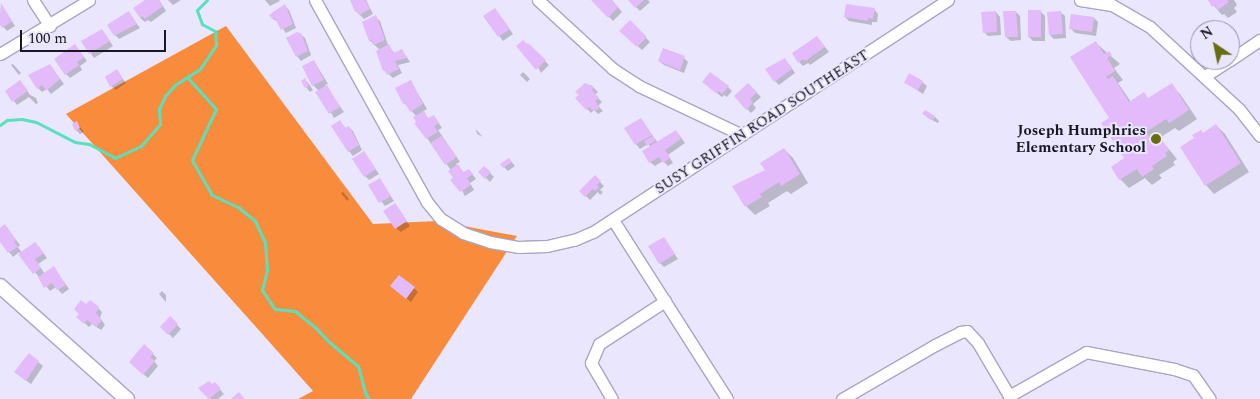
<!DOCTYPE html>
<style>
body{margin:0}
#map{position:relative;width:1260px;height:399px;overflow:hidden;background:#eae6fd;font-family:Spectral,serif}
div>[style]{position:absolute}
.forest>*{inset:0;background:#f98b3c}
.shadow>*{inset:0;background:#0003}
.stream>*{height:3px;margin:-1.5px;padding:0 1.5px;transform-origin:1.5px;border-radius:1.5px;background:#59e1bd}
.building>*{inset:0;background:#e3bbfa}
.roads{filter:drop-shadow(1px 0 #a9a4c7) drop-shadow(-1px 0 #a9a4c7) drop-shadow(0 1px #a9a4c7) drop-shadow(0 -1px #a9a4c7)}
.minor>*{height:11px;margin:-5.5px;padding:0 5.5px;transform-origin:5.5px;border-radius:5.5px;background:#fff}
.tertiary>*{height:14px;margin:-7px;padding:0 7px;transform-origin:7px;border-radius:7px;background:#fff}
.dots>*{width:14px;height:14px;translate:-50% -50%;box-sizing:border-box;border:2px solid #eae6fd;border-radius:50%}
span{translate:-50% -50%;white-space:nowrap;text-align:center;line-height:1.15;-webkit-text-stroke:4px #eae6fd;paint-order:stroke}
.street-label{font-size:15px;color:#1a1724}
.poi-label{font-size:15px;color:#1a1724;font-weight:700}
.right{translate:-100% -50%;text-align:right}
.north{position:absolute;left:1190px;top:20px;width:50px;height:50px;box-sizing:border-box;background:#eae6fd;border:1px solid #9793a6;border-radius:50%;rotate:326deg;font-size:14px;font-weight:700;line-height:20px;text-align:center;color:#1a1724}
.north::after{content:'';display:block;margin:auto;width:18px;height:22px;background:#686d10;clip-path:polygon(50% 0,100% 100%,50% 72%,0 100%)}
.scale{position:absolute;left:20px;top:30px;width:146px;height:22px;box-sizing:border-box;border:2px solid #1a1724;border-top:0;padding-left:6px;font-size:15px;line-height:18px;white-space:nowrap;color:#1a1724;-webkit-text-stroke:4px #eae6fd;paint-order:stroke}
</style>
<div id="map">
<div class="forest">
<i style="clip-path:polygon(226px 26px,373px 224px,437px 221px,517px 236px,411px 399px,298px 399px,313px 391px,66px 114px)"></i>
</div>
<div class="shadow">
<i style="clip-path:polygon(147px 0,159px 0,166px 11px,151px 22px,148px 20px,145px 22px,140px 18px)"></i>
<i style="clip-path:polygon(168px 0,181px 0,173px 5px)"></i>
<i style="clip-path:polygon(265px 0,279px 0,280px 1px,270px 6px)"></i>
<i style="clip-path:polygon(351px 0,366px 0,373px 14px,364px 19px,356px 11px)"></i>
<i style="clip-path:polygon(593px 0,612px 0,622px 12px,613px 21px)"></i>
<i style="clip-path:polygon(629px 0,648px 0,650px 2px,640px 11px)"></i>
<i style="clip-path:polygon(1209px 0,1234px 0,1237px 5px,1234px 8px,1237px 12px,1228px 18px,1224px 14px,1222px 15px)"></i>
<i style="clip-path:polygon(1px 4px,15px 26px,7px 31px,0 23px)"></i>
<i style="clip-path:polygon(285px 6px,289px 10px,296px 28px,286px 33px,278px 22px,273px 19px,273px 12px)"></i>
<i style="clip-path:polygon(874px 9px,878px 14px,877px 22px,872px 22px,872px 25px,849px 21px,845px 17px)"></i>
<i style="clip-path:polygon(495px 10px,513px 34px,503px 41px,485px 17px)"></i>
<i style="clip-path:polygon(1040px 11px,1045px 16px,1045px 41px,1033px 41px,1029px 37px)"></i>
<i style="clip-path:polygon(128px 12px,140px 28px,119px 39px,115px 35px)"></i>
<i style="clip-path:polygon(996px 12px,1000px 17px,1001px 35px,988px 36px,984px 32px)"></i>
<i style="clip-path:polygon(1016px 12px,1020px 16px,1021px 40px,1011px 41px,1006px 37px)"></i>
<i style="clip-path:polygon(1060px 12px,1065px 16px,1066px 38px,1054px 39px,1050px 35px)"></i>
<i style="clip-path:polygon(375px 17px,380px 21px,388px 45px,395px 54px,402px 50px,410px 62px,398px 65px,402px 73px,393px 78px,384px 70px,380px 50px,370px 41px,363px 22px)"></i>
<i style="clip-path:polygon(1094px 18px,1098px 22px,1096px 36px,1075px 33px,1071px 29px)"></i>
<i style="clip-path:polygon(630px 22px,650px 42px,642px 50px,625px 35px)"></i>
<i style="clip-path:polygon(102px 30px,113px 46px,94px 58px,82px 41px)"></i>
<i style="clip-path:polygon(300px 34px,305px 38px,311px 55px,301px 61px,297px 56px)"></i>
<i style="clip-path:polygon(817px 37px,829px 52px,810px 65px,808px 63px,803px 66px,799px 62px)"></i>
<i style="clip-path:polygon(1096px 43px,1120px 64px,1114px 68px,1123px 80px,1118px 83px,1131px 102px,1144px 94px,1149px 99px,1171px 85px,1180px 94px,1197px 119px,1179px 131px,1175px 128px,1150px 144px,1162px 141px,1177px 159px,1173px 162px,1175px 165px,1159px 175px,1162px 178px,1152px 185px,1145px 178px,1129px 188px,1120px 179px,1125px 159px,1111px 118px)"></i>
<i style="clip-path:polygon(528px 44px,549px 65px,541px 73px,527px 46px)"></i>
<i style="clip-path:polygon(75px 46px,87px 61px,80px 66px,82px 70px,70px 78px,66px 74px)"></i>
<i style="clip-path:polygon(684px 58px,688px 62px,684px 73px,664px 65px,659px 61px)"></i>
<i style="clip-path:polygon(314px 61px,328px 84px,325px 85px,344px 112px,334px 118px,319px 91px,313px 85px)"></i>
<i style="clip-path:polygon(13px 64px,21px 73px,19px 75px,11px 65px)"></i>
<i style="clip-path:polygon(789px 64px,795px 73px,779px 85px,775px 81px)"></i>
<i style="clip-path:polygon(50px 65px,64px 84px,51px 94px,47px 89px,42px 92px,38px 88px)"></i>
<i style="clip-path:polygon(117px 71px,126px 83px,116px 90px,111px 86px)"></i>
<i style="clip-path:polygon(523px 72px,530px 79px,527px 82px,520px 75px)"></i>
<i style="clip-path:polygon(305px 80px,309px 84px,313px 90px,310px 92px,306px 87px)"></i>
<i style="clip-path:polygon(411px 82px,427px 109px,422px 112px,429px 119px,434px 116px,442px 128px,438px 130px,460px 162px,456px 164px,464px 173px,469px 170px,476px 179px,470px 183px,474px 190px,465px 196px,451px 170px,427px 138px,417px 117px,404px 103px)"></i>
<i style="clip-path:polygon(922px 82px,927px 86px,923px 94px,906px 83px)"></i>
<i style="clip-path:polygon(748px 84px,761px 97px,753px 104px,756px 108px,751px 113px,735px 96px)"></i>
<i style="clip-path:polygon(591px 85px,598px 92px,595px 95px,602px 102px,598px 106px,603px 111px,598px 114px,594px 110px,591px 113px,577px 98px)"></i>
<i style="clip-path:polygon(24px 86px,30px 95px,36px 98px,38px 103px,36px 104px,29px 97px,17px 105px,7px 92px)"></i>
<i style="clip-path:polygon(708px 86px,728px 87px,732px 91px,727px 97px,724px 95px,722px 97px)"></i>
<i style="clip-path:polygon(925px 111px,935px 117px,939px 121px,938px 123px,928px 118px,924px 114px)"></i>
<i style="clip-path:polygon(641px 119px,658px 143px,676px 132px,680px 136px,685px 143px,668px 155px,673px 163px,668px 166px,663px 161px,655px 166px,650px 162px,651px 147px,648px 144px,640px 149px,636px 144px)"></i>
<i style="clip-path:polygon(340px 121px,346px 129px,348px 127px,353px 131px,362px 150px,353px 156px,349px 151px)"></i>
<i style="clip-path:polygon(77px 123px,84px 132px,80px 134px,76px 130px)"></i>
<i style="clip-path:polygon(1216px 125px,1225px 134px,1249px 172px,1214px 194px,1206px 185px,1203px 134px)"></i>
<i style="clip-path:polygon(476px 129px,480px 134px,483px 137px,477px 134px)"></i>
<i style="clip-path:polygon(784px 149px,793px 158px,808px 183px,791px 194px,787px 191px,768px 203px,770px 206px,755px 215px,746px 206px,734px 187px,767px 170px)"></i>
<i style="clip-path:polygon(364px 153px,379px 174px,369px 180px,365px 176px)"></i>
<i style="clip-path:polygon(509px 159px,515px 166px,508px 171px,504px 167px)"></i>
<i style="clip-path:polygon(484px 167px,494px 177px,490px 182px,480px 172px)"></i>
<i style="clip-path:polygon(595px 177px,604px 186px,600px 190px,603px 192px,600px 195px,598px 192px,590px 200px,581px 191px)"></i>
<i style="clip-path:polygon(380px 180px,394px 201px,385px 206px,370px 186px)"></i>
<i style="clip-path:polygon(343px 192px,349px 199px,347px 201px,341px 193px)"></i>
<i style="clip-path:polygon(399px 209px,410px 226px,401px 232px,396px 228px)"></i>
<i style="clip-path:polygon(5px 226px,20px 245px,18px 247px,22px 253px,39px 247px,47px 258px,38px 264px,45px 274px,54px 268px,69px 289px,62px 294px,56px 287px,50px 291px,19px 252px,13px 257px,0 240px,0 229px)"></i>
<i style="clip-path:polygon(663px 238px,678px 259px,664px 267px,660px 263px)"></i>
<i style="clip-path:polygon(414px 288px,418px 292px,411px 302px,396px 290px)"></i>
<i style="clip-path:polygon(162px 291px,166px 295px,166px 302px,159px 294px)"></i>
<i style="clip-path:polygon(86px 306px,98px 308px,102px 312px,100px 318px,105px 325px,101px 330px,92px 324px,89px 327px,78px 317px)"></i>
<i style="clip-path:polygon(170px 318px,181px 329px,173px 338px,162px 327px)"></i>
<i style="clip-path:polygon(144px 346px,157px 358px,154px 361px,158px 366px,148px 378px,134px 366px)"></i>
<i style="clip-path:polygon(38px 362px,43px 366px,31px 384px,20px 376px)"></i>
<i style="clip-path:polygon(215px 384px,224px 394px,218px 399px,211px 399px,200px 388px)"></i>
</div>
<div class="stream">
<i style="left:188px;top:78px;width:42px;rotate:47.9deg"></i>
<i style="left:216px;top:109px;width:56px;rotate:115.2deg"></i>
<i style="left:192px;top:160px;width:40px;rotate:60.3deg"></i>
<i style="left:212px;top:195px;width:29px;rotate:25deg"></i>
<i style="left:238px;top:207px;width:22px;rotate:39deg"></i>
<i style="left:255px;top:221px;width:23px;rotate:65deg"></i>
<i style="left:265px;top:242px;width:28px;rotate:86deg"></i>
<i style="left:267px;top:270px;width:21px;rotate:104deg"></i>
<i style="left:262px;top:290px;width:23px;rotate:56deg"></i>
<i style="left:275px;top:309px;width:20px;rotate:6deg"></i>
<i style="left:295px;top:311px;width:26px;rotate:39deg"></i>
<i style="left:315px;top:327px;width:19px;rotate:47deg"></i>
<i style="left:328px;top:341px;width:39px;rotate:40deg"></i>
<i style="left:358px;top:366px;width:28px;rotate:75deg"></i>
<i style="left:365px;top:393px;width:7px;rotate:56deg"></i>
<i style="left:0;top:125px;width:9px;rotate:-36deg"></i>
<i style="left:7px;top:120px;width:15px;rotate:-4deg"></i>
<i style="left:22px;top:119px;width:14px;rotate:12deg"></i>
<i style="left:36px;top:122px;width:44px;rotate:27.1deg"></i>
<i style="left:75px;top:142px;width:14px;rotate:8deg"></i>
<i style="left:89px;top:144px;width:30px;rotate:28deg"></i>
<i style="left:115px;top:158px;width:29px;rotate:-25deg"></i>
<i style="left:141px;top:146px;width:29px;rotate:-49deg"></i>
<i style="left:160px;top:124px;width:15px;rotate:-94deg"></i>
<i style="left:159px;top:109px;width:14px;rotate:-65deg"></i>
<i style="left:165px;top:96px;width:15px;rotate:-48deg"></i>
<i style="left:175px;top:85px;width:30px;rotate:-33deg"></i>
<i style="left:200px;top:69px;width:29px;rotate:-56deg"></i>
<i style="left:216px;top:45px;width:14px;rotate:-94deg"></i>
<i style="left:215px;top:31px;width:15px;rotate:-152deg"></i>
<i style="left:202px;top:24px;width:15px;rotate:-110deg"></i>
<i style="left:197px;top:10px;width:14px;rotate:-45deg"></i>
</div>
<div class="building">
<i style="clip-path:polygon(145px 0,159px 0,163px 6px,145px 19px,143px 16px,140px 18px,133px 8px)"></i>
<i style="clip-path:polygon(350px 0,365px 0,370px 9px,359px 15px,356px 11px,355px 12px)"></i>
<i style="clip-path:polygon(591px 0,611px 0,618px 7px,608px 18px)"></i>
<i style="clip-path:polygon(628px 0,644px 0,635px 8px)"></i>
<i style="clip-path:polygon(1208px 0,1227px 0,1229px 2px,1218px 10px,1215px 5px,1212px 7px)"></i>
<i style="clip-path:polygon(1px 3px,12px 21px,2px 28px,0 25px)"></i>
<i style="clip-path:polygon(285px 4px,293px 24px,281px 30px,275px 18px,272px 19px,269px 15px)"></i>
<i style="clip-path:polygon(846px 4px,875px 8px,873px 19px,868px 18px,868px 21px,844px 17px)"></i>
<i style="clip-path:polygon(495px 8px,510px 29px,498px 37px,483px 16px)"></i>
<i style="clip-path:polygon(1028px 10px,1041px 10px,1041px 37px,1028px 37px)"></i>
<i style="clip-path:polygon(129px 11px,137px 24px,114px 36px,107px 25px)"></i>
<i style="clip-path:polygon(996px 11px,997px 32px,983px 33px,981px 12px)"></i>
<i style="clip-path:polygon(1003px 11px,1016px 11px,1018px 37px,1005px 37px)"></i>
<i style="clip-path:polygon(1061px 11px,1063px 34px,1049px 35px,1047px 12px)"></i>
<i style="clip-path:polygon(1071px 14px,1094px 17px,1092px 32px,1069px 29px)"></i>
<i style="clip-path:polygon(376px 15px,385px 40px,373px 45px,371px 40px,369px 41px,362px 22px)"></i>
<i style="clip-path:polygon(630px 20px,647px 37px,637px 47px,619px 31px)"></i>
<i style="clip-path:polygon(102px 29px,110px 41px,89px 54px,81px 41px)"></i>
<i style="clip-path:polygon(297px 32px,301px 33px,308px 51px,296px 57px,286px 38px)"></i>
<i style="clip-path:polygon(817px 36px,825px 47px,805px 61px,803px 59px,798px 63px,792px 53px)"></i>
<i style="clip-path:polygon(523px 40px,527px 44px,528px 43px,546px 60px,536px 70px,516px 46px)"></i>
<i style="clip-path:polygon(1096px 41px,1104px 54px,1109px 51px,1112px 55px,1107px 58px,1115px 71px,1106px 77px,1108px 79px,1113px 76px,1129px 102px,1144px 92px,1148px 98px,1172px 83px,1189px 110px,1169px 123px,1166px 119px,1146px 132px,1153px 142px,1162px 140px,1169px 150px,1165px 153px,1167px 156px,1152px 166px,1154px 169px,1142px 177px,1137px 169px,1119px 180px,1111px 167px,1124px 158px,1101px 123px,1109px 118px,1070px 57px)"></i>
<i style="clip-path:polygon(75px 44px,84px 57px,77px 62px,79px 65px,65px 75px,54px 59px)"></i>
<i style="clip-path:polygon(389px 44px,393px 53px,402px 49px,407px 58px,395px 61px,399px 69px,387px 75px,385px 70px,383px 71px,376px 51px)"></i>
<i style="clip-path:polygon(663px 48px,685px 56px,680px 70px,658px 61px)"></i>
<i style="clip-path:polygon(785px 58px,792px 69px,774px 82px,765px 69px)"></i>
<i style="clip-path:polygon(314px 60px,324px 80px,312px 86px,302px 66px)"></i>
<i style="clip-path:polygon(50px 64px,60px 79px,46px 91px,42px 85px,37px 89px,28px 75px)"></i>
<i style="clip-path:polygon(117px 69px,123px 79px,110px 87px,105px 77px)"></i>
<i style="clip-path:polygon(710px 72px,729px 86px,722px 94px,719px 91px,717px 94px,702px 82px)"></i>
<i style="clip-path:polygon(909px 73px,923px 81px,918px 90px,904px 83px)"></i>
<i style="clip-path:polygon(305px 78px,309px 86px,305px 88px,301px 81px)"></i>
<i style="clip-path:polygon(20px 80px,28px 91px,12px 102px,5px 91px)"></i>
<i style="clip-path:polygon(411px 80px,423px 104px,410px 112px,405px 103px,403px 104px,395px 88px)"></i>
<i style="clip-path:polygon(585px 83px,594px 87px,592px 90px,599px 98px,595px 101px,600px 107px,597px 110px,592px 110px,589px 107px,586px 110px,575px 98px,579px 95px,575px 92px)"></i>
<i style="clip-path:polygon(748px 83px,757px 92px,750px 99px,753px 103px,746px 110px,734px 96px)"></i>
<i style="clip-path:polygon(327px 85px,340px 107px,329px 114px,315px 92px)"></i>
<i style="clip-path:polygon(925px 110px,935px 116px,933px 120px,922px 114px)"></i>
<i style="clip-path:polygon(424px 111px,428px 118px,434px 115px,439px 123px,434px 126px,438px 132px,426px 139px,414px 123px,416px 122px,413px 117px)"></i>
<i style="clip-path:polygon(641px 118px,652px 135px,635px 145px,624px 128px)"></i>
<i style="clip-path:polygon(340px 120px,345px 128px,349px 126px,359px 145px,348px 152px,331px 126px)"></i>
<i style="clip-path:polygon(77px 121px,80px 128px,75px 131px,72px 124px)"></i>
<i style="clip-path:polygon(1216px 124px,1241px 163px,1205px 186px,1180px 147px,1194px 138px,1192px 135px,1201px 130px,1203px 133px)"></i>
<i style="clip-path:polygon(676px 130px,681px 139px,665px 150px,670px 158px,663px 163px,659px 157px,649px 163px,642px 151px)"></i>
<i style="clip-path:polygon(441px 136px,457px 157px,445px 165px,430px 143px)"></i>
<i style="clip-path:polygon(653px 136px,656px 140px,647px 146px,644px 141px)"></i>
<i style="clip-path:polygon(784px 148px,800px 174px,781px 186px,779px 182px,760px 194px,762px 197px,745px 207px,732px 186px,765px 170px,760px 163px)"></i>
<i style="clip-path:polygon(364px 151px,376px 169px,364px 177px,352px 159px)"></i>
<i style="clip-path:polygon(509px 158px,512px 162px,503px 168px,500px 164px)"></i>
<i style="clip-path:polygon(458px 164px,463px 172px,469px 169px,473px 174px,467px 178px,471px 185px,460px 192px,450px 180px,453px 178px,448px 171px)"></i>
<i style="clip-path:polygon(484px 166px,491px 172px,485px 179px,478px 172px)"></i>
<i style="clip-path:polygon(595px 175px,601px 181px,597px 185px,599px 187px,595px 191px,593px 189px,585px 197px,579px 191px)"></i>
<i style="clip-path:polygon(380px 178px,391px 196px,379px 203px,368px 185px)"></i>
<i style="clip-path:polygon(395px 203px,407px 221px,395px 229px,383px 211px)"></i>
<i style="clip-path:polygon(5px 224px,16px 240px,14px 242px,18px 247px,8px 253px,0 242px,0 228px)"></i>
<i style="clip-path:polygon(664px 237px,675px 254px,659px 264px,648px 246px)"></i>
<i style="clip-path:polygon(35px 242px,44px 253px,35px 259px,41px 268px,33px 274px,18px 254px)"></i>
<i style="clip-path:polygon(54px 266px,66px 285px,57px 290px,52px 283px,44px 288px,38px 277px)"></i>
<i style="clip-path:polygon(399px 275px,415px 287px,406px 299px,390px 286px)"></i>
<i style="clip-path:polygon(81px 300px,86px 304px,90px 300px,99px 307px,96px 313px,102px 320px,96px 327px,87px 320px,84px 324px,76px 317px,79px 314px,74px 309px)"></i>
<i style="clip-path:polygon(170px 316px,178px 324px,168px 335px,160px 327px)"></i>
<i style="clip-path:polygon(144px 344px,154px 353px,150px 357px,155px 361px,143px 375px,129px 362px)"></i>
<i style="clip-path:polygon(29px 353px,39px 361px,26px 381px,14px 372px)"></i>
<i style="clip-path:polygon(209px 381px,212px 384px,215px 382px,221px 389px,209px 399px,198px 388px)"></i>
<i style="clip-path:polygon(239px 392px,245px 399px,231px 399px)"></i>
</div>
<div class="roads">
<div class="minor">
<i style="left:33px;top:0;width:31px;rotate:57deg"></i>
<i style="left:315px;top:0;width:231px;rotate:61deg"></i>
<i style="left:427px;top:202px;width:22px;rotate:51deg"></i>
<i style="left:441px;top:219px;width:26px;rotate:32deg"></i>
<i style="left:463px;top:233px;width:28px;rotate:18deg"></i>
<i style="left:490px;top:242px;width:28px;rotate:10deg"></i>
<i style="left:518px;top:247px;width:29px;rotate:-2deg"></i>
<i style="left:547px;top:246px;width:28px;rotate:-13deg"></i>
<i style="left:574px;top:240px;width:21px;rotate:-23deg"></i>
<i style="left:593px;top:232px;width:424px;rotate:-33.2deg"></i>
<i style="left:538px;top:0;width:102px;rotate:42.6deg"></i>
<i style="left:613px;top:69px;width:31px;rotate:33deg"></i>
<i style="left:639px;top:86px;width:114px;rotate:25.4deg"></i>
<i style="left:1080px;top:0;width:32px;rotate:9deg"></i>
<i style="left:1112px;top:5px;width:44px;rotate:30.1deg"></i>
<i style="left:1150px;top:27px;width:121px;rotate:42.7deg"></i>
<i style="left:1239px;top:109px;width:34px;rotate:52deg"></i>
<i style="left:0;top:54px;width:104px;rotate:-31.2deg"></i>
<i style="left:1230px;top:60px;width:36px;rotate:-34deg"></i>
<i style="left:1205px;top:76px;width:30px;rotate:-33deg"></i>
<i style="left:613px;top:220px;width:212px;rotate:57.5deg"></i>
<i style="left:1009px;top:396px;width:89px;rotate:-29.7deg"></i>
<i style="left:1086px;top:352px;width:90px;rotate:10.9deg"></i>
<i style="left:1174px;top:369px;width:20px;rotate:18deg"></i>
<i style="left:1193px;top:375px;width:29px;rotate:55deg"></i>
<i style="left:612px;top:399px;width:42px;rotate:-120.3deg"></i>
<i style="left:591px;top:363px;width:21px;rotate:-67deg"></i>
<i style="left:599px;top:344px;width:79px;rotate:-33.1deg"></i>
<i style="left:842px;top:399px;width:108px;rotate:-30.1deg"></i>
<i style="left:935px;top:345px;width:28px;rotate:-27deg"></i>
<i style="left:960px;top:332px;width:7px;rotate:-8deg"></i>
<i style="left:967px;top:331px;width:16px;rotate:47deg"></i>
<i style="left:978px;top:343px;width:65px;rotate:59.5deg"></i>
</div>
<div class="tertiary">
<i style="left:0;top:286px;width:170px;rotate:41.7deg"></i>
</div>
</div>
<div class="dots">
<i style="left:1156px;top:139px;background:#686d10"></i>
</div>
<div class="street-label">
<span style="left:762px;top:122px;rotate:-33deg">SUSY GRIFFIN ROAD SOUTHEAST</span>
</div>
<div class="poi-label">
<span class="right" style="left:1146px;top:139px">Joseph Humphries<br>Elementary School</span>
</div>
<div class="north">N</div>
<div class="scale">100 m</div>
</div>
